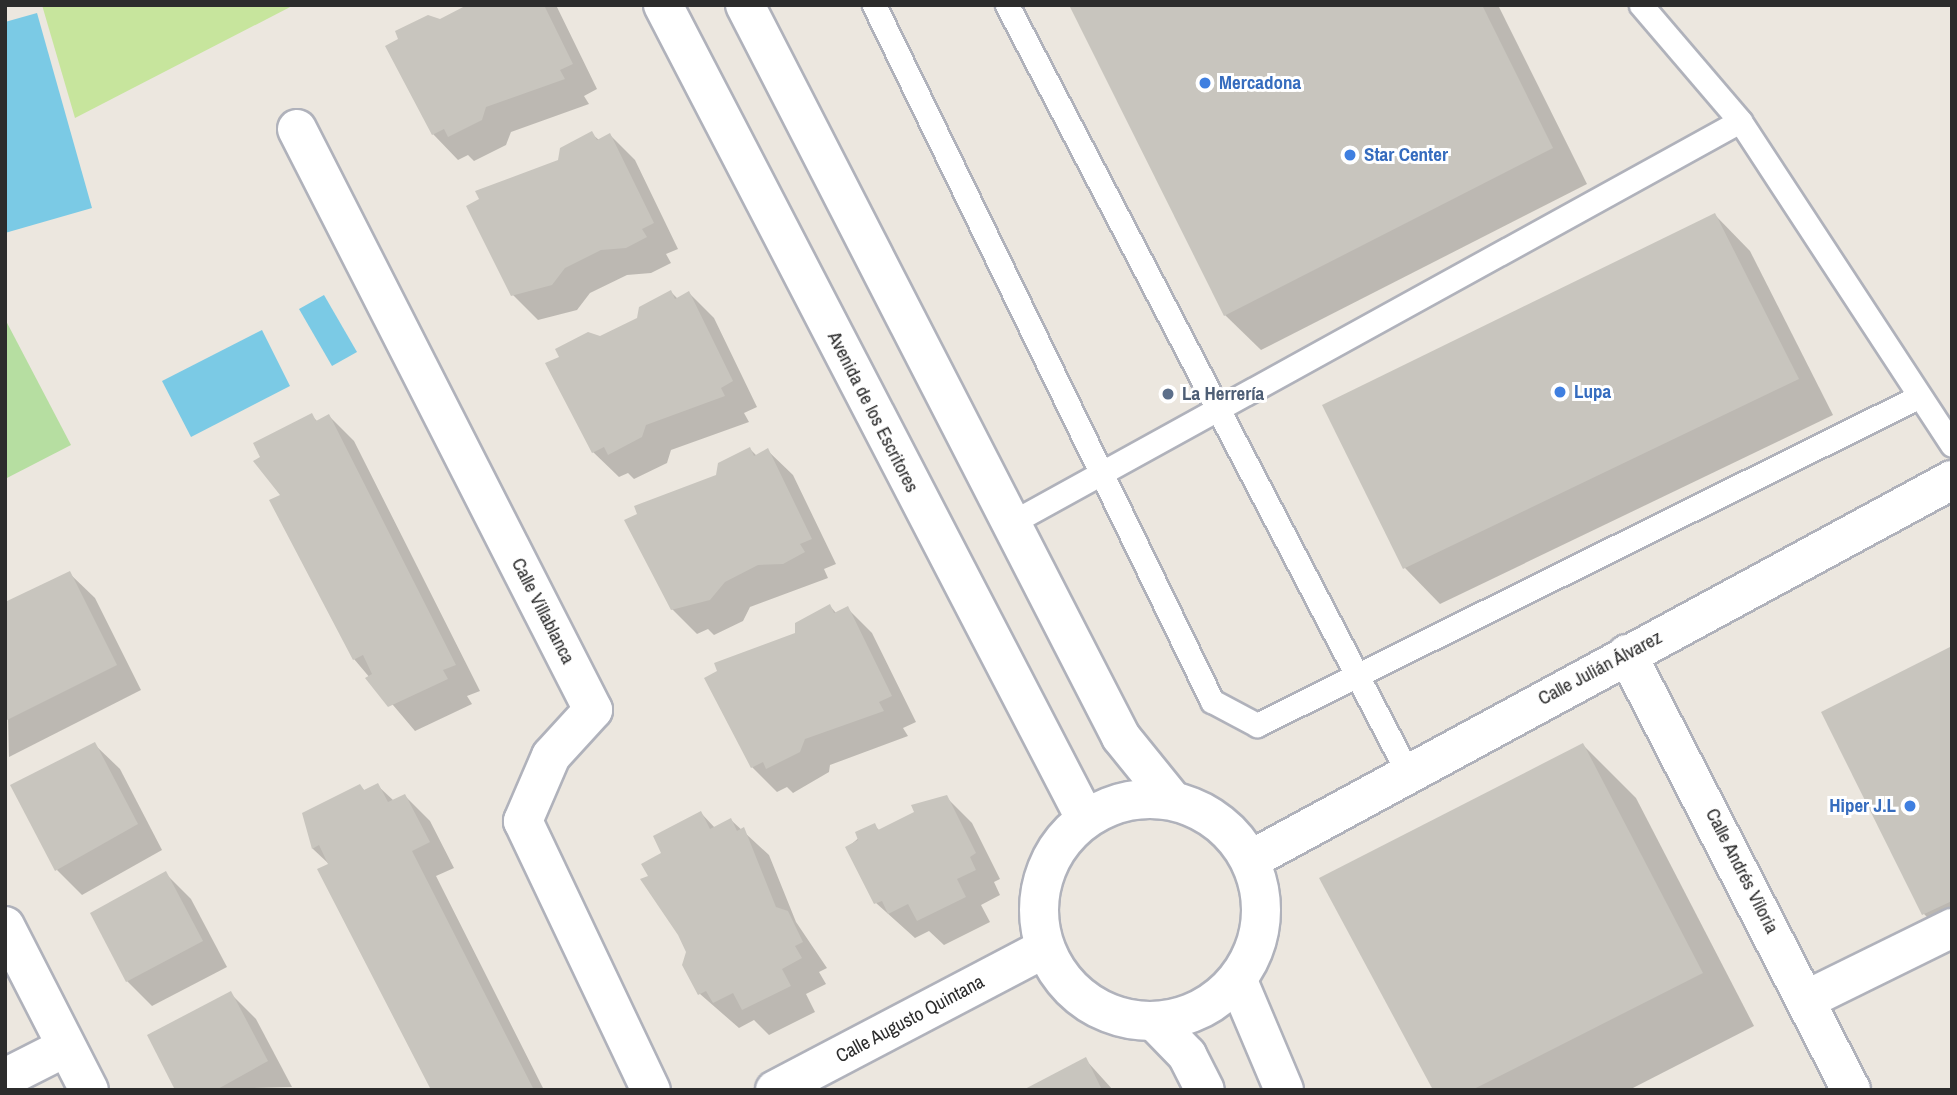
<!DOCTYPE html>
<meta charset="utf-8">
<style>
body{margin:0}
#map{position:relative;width:1957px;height:1095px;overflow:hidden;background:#ece7df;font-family:"Archivo Narrow",sans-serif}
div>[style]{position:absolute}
.green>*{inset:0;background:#b6dea1}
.pitch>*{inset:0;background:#c7e59d}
.water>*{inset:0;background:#7bcae5}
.shadow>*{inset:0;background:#0003}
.building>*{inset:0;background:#c8c5be}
.roads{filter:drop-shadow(2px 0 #b0b2bb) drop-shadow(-2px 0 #b0b2bb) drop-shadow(0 2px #b0b2bb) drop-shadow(0 -2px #b0b2bb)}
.lane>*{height:23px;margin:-11.5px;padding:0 11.5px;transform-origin:11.5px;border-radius:11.5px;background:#fff}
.street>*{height:38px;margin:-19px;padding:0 19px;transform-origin:19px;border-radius:19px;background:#fff}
.secondary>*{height:38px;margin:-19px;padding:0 19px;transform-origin:19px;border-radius:19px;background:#fff}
.secondary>.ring{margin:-19px;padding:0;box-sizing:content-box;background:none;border:38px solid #fff;border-radius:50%}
.dots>*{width:19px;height:19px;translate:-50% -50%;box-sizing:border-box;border:4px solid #fff;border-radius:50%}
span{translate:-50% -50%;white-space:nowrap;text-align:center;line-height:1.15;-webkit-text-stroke:6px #fff;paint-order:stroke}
.shop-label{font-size:19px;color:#366cbe;font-weight:700}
.left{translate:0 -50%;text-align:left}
.right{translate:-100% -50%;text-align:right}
.service-label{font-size:19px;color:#4e5e75;font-weight:700}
.street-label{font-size:19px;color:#2c2c2c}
.frame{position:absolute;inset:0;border:7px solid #2c2c2c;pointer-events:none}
</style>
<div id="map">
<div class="green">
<i style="clip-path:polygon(5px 319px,71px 445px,5px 479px)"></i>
</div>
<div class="pitch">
<i style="clip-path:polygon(42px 5px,294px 5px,75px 118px)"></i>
</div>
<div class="water">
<i style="clip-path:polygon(37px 13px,92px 208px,5px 233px,5px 22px)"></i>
<i style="clip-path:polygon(324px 295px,357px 352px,332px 366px,299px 309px)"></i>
<i style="clip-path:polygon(262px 330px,290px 386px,191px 437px,162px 381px)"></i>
</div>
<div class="shadow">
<i style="clip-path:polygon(471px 5px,556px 5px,597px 89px,584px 96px,589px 104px,511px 132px,506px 145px,474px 161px,468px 155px,458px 160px,433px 134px,440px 21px)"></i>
<i style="clip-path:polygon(1071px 5px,1498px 5px,1587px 184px,1261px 350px,1225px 315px)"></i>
<i style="clip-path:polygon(592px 134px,599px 140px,610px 135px,635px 160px,678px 249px,666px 254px,671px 263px,651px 273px,627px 275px,590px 293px,577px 310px,538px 320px,513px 295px,559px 161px)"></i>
<i style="clip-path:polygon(1715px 215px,1750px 251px,1833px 415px,1440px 604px,1405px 568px,1324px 406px)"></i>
<i style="clip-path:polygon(671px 292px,678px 299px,689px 293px,714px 318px,757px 407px,744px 413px,749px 422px,671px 450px,667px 463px,634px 479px,628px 473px,619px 477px,593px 452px,600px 338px,638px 319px)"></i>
<i style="clip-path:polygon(311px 415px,318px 422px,329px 416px,354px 441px,480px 691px,467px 696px,472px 704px,415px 731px,354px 659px,283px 495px)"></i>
<i style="clip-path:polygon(750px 449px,757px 456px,767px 450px,793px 475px,836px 564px,824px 569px,828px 578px,750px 607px,743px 621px,714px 635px,708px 629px,697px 634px,672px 609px,717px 476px)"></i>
<i style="clip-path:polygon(69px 573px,95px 598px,141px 690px,9px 757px,5px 604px)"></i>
<i style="clip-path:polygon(830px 606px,837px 614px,847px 608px,872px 633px,916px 722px,903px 728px,908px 736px,830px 765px,829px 772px,793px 793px,787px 787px,777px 792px,752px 767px,797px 634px)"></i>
<i style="clip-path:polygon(1952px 648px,1952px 942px,1924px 914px,1823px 713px)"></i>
<i style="clip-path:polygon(94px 744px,120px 769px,162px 850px,82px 895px,57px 870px)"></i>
<i style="clip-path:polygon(1583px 745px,1636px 798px,1754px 1026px,1629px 1090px,1435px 1090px)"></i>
<i style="clip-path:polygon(377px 785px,394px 801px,405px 796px,430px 821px,454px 868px,436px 876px,544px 1090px,433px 1090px,330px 865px,313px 849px,304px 814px,360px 786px,365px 791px)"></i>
<i style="clip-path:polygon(946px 797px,972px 823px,1000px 879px,994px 882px,1000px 895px,981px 905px,990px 922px,944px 945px,929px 931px,915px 938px,876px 903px,848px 847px,874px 825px,880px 831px)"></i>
<i style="clip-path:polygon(701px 813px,715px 828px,731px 820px,769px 855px,796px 922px,827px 968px,819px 972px,826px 984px,806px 994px,815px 1012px,769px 1035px,754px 1020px,739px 1028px,700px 994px,688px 952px,650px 877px)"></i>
<i style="clip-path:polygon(166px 874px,191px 899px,227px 967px,152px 1006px,127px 981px)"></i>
<i style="clip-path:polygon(230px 993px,256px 1019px,292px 1087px,177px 1090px)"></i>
<i style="clip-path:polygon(1085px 1059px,1113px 1090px,1027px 1090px)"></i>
</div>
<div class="building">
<i style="clip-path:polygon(467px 5px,544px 5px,573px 64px,560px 70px,565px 79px,486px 107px,482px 120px,448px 137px,444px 129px,432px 135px,385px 46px,398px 39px,395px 31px,428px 15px,440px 19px)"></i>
<i style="clip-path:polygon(1069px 5px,1482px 5px,1553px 148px,1224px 316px)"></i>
<i style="clip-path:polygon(592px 131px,597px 140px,610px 133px,654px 223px,642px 229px,647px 237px,626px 248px,601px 250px,565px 268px,552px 285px,511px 296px,466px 206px,479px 199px,475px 191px,558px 160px,560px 148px)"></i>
<i style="clip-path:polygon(1715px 213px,1799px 379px,1403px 569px,1322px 405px)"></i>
<i style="clip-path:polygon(671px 290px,675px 299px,689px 291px,733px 381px,721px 388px,725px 396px,646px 425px,642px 437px,608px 455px,604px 447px,592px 453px,545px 363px,559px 357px,555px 349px,588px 332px,600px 336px,637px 318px,639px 307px)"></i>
<i style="clip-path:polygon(312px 413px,316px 421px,329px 414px,456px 665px,443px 670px,448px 679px,388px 707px,365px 678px,372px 674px,363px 655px,353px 660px,269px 500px,280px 495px,253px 461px,260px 457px,253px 443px)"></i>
<i style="clip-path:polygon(750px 447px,754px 456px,768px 448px,812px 539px,800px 544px,805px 552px,783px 564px,758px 565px,725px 582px,710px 600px,671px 610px,624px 520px,637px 514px,634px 506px,716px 475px,718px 463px)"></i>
<i style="clip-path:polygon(70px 571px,117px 665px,5px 721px,5px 602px)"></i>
<i style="clip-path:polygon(830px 604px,834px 613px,848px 606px,892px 696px,879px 702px,884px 711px,805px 739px,800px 752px,766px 769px,763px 762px,751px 768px,704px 678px,717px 671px,714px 663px,795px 633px,795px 623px)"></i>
<i style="clip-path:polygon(1952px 646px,1952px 901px,1922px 915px,1821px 712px)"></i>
<i style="clip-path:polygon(95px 742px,138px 824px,55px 871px,10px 785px)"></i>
<i style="clip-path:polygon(1583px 743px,1703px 973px,1472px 1090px,1433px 1090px,1319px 878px)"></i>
<i style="clip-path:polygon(378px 783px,388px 802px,405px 794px,430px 842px,412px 851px,534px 1090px,431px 1090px,317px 869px,328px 864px,319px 845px,312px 849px,302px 813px,360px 784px,364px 790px)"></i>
<i style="clip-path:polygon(947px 795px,976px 853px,970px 857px,976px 870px,957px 879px,966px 897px,917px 921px,908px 904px,888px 914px,882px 901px,874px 904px,845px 847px,858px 840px,855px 832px,875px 823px,878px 830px,914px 812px,911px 805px)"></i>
<i style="clip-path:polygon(701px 811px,710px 829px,731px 818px,737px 831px,744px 827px,776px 907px,788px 911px,803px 942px,795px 946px,802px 958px,782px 969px,791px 986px,742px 1010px,733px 993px,713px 1003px,706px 991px,698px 995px,682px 965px,686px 952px,678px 935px,640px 879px,648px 876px,641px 864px,661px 853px,653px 836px)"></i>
<i style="clip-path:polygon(166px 871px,203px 941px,126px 982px,90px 913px)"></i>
<i style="clip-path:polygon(231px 991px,268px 1061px,216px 1090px,175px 1090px,147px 1035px)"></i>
<i style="clip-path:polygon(1086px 1057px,1102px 1090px,1023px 1090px)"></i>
</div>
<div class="roads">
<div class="lane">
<i style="left:874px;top:5px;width:774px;rotate:64.1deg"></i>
<i style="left:1212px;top:701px;width:51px;rotate:28.1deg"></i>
<i style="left:1257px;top:725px;width:736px;rotate:-26.39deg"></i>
<i style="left:1007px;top:5px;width:864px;rotate:62.43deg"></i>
<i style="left:1641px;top:5px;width:153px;rotate:49.5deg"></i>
<i style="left:1740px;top:121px;width:387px;rotate:56.8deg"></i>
<i style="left:1011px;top:523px;width:832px;rotate:-28.87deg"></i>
</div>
<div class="street">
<i style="left:297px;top:129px;width:652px;rotate:63deg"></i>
<i style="left:593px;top:710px;width:62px;rotate:132.4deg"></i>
<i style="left:551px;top:756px;width:71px;rotate:113.3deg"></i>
<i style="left:523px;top:821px;width:298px;rotate:64.6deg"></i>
<i style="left:1627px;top:654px;width:490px;rotate:62.8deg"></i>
<i style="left:1250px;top:860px;width:798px;rotate:-28.43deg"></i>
<i style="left:5px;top:926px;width:184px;rotate:62.9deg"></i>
<i style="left:1808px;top:999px;width:161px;rotate:-26.2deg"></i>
<i style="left:5px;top:1078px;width:68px;rotate:-26.9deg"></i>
<i style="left:775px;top:1090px;width:304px;rotate:-27.7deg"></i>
</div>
<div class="secondary">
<i style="left:663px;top:5px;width:916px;rotate:62.57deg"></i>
<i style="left:745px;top:5px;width:823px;rotate:62.81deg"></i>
<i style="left:1121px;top:737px;width:81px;rotate:51deg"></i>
<i class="ring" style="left:1039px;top:799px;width:184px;height:184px"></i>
<i style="left:1238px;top:981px;width:118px;rotate:67.1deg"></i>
<i style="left:1156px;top:1023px;width:45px;rotate:45.9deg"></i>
<i style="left:1187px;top:1055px;width:39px;rotate:63deg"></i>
</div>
</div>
<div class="dots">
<i style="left:1205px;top:83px;background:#3f7fe0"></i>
<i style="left:1350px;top:155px;background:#3f7fe0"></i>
<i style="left:1560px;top:392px;background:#3f7fe0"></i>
<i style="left:1168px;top:394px;background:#5c6f8a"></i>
<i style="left:1910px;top:806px;background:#3f7fe0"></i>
</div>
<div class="shop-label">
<span class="left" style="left:1219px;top:83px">Mercadona</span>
<span class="left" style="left:1364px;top:155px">Star Center</span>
<span class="left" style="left:1574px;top:392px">Lupa</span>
<span class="right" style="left:1896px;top:806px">Hiper J.L</span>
</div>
<div class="service-label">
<span class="left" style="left:1182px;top:394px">La Herrería</span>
</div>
<div class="street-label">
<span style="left:873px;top:412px;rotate:63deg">Avenida de los Escritores</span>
<span style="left:543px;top:611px;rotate:63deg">Calle Villablanca</span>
<span style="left:1600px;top:668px;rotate:-28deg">Calle Julián Álvarez</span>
<span style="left:1742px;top:871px;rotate:63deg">Calle Andrés Viloria</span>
<span style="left:910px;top:1019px;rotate:-28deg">Calle Augusto Quintana</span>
</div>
<div class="frame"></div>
</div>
